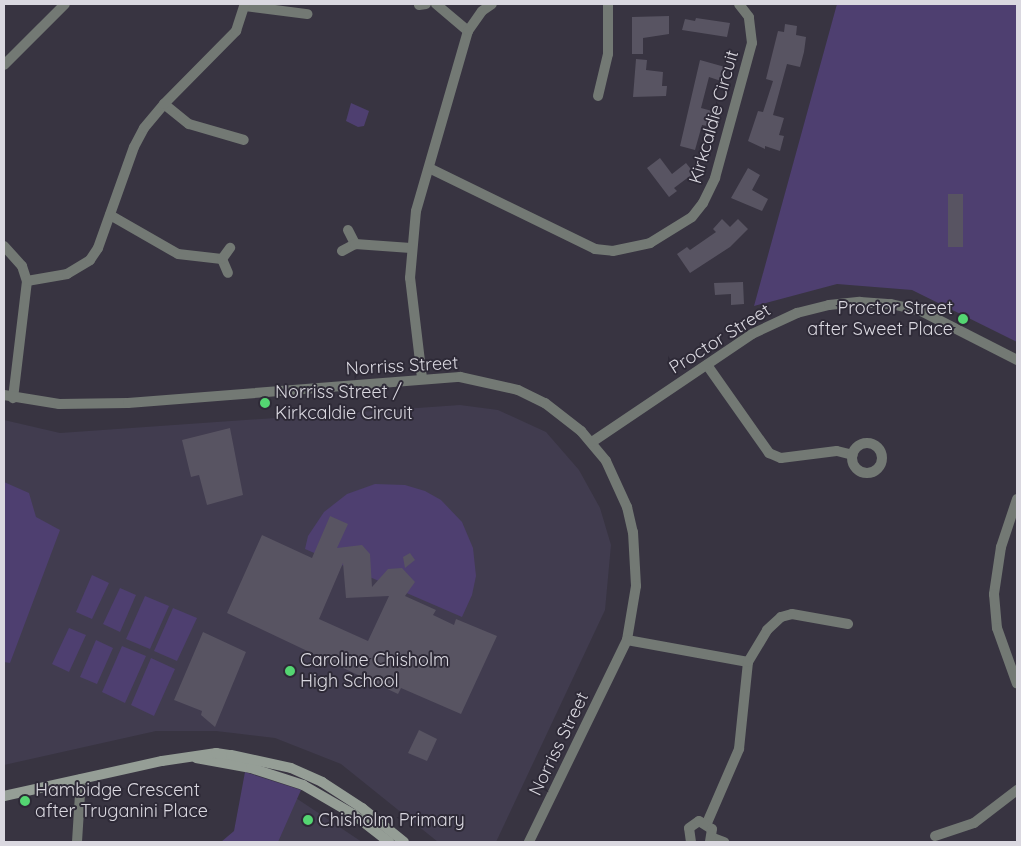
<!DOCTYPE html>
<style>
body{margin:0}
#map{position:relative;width:1021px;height:846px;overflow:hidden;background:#383441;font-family:Quicksand,sans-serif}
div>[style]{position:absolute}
.built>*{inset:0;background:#413c4f}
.green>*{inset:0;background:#4e3f70}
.building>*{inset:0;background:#585462}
.street>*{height:10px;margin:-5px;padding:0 5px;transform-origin:5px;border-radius:5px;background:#737974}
.street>.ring{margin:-5px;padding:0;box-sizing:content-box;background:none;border:10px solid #737974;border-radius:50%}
.secondary>*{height:10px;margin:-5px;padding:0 5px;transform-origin:5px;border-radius:5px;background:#959e96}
.dots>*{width:14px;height:14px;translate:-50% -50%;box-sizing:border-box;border:2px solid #2e2a37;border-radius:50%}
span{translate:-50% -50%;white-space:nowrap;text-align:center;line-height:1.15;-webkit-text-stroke:4px #2e2a37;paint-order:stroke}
.street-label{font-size:18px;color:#dad8e0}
.poi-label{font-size:18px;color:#dad8e0}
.right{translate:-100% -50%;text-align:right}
.left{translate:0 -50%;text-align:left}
.frame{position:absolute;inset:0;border:5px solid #dad8e0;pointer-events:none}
</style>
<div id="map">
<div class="built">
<i style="clip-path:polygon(460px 405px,498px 410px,546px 432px,579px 470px,600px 508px,611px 545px,605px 610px,496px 842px,438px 842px,341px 764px,275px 738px,216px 731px,156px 731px,4px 765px,4px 420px,60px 433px)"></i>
<i style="clip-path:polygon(296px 798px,362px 842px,276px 842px)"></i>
</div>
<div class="green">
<i style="clip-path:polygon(837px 4px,1017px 4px,1017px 342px,912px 290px,837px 284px,754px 306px)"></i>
<i style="clip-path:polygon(351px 103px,369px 111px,364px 126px,358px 127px,346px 121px)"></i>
<i style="clip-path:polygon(4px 482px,29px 493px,36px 517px,60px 530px,10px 663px,4px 662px)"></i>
<i style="clip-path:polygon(375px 484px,405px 485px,425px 491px,441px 500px,462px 522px,473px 548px,476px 576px,472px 595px,462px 617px,305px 549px,308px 536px,324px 512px,347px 494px)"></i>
<i style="clip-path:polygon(92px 575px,109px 583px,92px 619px,76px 612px)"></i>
<i style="clip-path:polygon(120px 588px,136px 595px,120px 632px,103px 624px)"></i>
<i style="clip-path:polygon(145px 596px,169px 606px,150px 649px,126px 639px)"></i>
<i style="clip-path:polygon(173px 608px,197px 618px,177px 661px,154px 651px)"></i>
<i style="clip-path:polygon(69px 628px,86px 635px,69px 672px,52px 664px)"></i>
<i style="clip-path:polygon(96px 640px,113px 648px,97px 684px,80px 677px)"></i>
<i style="clip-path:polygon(122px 646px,146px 656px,125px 703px,102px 692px)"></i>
<i style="clip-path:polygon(151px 658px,175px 669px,154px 716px,131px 705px)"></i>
<i style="clip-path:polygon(245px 772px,301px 790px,278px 842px,221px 842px,234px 831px)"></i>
</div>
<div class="building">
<i style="clip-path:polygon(669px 16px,669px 34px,643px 38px,643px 54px,632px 54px,632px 17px)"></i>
<i style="clip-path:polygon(696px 18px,730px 23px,727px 37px,682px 30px,685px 19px,695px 21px)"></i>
<i style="clip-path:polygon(785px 24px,797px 26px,796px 35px,806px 37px,804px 52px,800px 67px,787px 64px,773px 115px,784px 118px,779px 135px,784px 136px,780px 151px,765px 146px,765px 149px,748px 141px,758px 111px,763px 112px,773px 81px,766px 79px,778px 31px,784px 32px)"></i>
<i style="clip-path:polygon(636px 59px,647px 60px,646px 70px,663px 72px,662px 86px,667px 86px,666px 96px,633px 97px)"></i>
<i style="clip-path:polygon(700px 60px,725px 67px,721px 81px,709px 77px,701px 108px,712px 111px,708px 126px,702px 125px,695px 150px,680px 146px)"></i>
<i style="clip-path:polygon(660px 158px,672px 174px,686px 163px,694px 173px,674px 188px,677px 191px,669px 197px,647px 168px)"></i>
<i style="clip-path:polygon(748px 168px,760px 175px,752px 190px,768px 199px,762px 211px,731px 198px)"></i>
<i style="clip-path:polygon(948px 194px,963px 194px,963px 247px,948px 247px)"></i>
<i style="clip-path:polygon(722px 219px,730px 227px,738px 219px,748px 229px,730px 247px,690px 273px,677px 254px,687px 247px,690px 250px,716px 232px,713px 229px)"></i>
<i style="clip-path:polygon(743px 282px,744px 304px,731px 305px,731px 294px,715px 295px,714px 283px)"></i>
<i style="clip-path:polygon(230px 428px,243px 495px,207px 505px,199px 475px,191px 477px,182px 440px)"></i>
<i style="clip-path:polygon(evenodd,330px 516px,348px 524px,337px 548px,362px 545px,370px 554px,372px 587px,388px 569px,402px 568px,415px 582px,405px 596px,436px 610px,433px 615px,454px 625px,456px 619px,497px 636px,461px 714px,401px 688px,398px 694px,227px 613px,262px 535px,312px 558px,330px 516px,343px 563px,346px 598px,389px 596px,368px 641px,319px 619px,343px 563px)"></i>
<i style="clip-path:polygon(410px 553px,415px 560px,405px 568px,403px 557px)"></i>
<i style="clip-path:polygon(203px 632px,246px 652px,215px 727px,201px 715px,202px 711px,174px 700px)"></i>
<i style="clip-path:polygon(419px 730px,437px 739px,427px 761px,408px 753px)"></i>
</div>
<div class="street">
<i style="left:436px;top:4px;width:42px;rotate:40.2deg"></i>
<i style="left:419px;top:5px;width:7px;rotate:-8deg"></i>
<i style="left:245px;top:6px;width:63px;rotate:7.4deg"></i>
<i style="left:4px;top:65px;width:86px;rotate:-45deg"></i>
<i style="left:598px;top:96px;width:43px;rotate:-76.6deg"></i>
<i style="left:608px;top:54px;width:50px;rotate:-90deg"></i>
<i style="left:164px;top:104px;width:32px;rotate:39deg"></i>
<i style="left:189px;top:124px;width:57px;rotate:16.2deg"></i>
<i style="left:429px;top:168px;width:185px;rotate:26deg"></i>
<i style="left:595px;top:249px;width:18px;rotate:6deg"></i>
<i style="left:613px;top:251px;width:38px;rotate:-12deg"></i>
<i style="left:650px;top:243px;width:49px;rotate:-31.8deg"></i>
<i style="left:692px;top:217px;width:18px;rotate:-52deg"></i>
<i style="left:703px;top:203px;width:28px;rotate:-64deg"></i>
<i style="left:715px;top:178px;width:140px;rotate:-74.7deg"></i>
<i style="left:752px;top:43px;width:26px;rotate:-97deg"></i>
<i style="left:749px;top:17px;width:16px;rotate:-128deg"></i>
<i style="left:110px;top:215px;width:78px;rotate:29.8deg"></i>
<i style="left:178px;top:254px;width:44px;rotate:6.5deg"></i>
<i style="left:222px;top:259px;width:15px;rotate:67deg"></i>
<i style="left:348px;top:230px;width:16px;rotate:63deg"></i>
<i style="left:4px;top:246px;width:27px;rotate:48deg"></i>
<i style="left:22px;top:266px;width:16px;rotate:72deg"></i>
<i style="left:27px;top:281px;width:118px;rotate:96.8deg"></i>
<i style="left:342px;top:251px;width:15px;rotate:-28deg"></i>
<i style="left:355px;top:244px;width:56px;rotate:4.1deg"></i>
<i style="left:222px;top:259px;width:14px;rotate:-54deg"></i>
<i style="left:27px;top:281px;width:41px;rotate:-9.9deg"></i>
<i style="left:67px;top:274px;width:27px;rotate:-31deg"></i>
<i style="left:90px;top:260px;width:14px;rotate:-56deg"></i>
<i style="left:98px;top:248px;width:107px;rotate:-70.4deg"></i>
<i style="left:134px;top:147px;width:21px;rotate:-62deg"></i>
<i style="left:144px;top:128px;width:31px;rotate:-50deg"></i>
<i style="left:164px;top:104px;width:103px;rotate:-45.4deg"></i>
<i style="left:236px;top:31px;width:28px;rotate:-72deg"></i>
<i style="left:707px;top:365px;width:108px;rotate:54.8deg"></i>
<i style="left:769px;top:453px;width:13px;rotate:23deg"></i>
<i style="left:781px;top:458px;width:56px;rotate:-7.1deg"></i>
<i style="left:837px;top:451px;width:16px;rotate:14deg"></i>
<i style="left:422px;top:378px;width:101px;rotate:-96.8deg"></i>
<i style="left:410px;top:278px;width:67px;rotate:-84.9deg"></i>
<i style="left:416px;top:211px;width:187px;rotate:-73.9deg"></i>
<i style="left:468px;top:31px;width:24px;rotate:-55deg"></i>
<i style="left:482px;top:11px;width:12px;rotate:-35deg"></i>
<i style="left:4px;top:395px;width:56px;rotate:9.3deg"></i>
<i style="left:59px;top:404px;width:69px;rotate:-0.8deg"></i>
<i style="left:128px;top:403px;width:333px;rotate:-4.5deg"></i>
<i style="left:460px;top:377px;width:59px;rotate:12.6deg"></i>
<i style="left:518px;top:390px;width:30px;rotate:26deg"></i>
<i style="left:545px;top:403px;width:46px;rotate:37.9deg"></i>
<i style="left:581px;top:431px;width:39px;rotate:50deg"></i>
<i style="left:606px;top:461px;width:51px;rotate:65.5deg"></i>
<i style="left:627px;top:507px;width:26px;rotate:77deg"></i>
<i style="left:633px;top:532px;width:54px;rotate:86.8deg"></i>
<i style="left:636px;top:586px;width:55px;rotate:99.5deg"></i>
<i style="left:627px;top:640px;width:225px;rotate:115.9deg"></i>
<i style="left:592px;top:442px;width:193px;rotate:-34deg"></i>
<i style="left:752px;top:334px;width:50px;rotate:-25deg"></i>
<i style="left:797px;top:313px;width:33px;rotate:-14deg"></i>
<i style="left:829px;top:305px;width:31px;rotate:-6deg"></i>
<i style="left:860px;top:302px;width:31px;rotate:4deg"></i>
<i style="left:891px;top:304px;width:31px;rotate:13deg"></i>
<i style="left:921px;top:311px;width:108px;rotate:27deg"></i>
<i class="ring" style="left:852px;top:443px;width:20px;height:20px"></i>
<i style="left:1017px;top:499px;width:51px;rotate:108.4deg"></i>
<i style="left:1001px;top:547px;width:48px;rotate:98.5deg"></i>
<i style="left:994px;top:594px;width:34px;rotate:85deg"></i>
<i style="left:997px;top:628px;width:59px;rotate:70.3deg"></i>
<i style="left:627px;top:640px;width:123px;rotate:10.3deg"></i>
<i style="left:707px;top:823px;width:81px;rotate:-66.6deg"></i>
<i style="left:739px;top:749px;width:87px;rotate:-84.1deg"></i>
<i style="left:748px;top:662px;width:37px;rotate:-59deg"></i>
<i style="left:767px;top:630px;width:19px;rotate:-43deg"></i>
<i style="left:781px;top:617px;width:11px;rotate:-15deg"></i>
<i style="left:792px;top:614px;width:57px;rotate:10.1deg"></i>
<i style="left:935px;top:836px;width:41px;rotate:-18.4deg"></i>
<i style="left:974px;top:823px;width:54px;rotate:-37.5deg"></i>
<i style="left:713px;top:838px;width:12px;rotate:20deg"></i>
<i style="left:77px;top:842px;width:63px;rotate:-86.4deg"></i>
<i style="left:691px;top:842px;width:14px;rotate:-98deg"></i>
<i style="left:689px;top:828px;width:12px;rotate:-35deg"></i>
<i style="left:699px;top:821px;width:15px;rotate:32deg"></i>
<i style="left:712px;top:829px;width:13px;rotate:99deg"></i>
</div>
<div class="secondary">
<i style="left:196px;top:758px;width:56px;rotate:10.3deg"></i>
<i style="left:251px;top:768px;width:55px;rotate:18.1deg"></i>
<i style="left:303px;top:785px;width:58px;rotate:30.1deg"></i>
<i style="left:353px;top:814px;width:46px;rotate:37.9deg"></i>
<i style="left:4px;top:796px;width:162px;rotate:-12.5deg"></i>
<i style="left:162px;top:761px;width:55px;rotate:-8.4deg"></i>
<i style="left:216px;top:753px;width:15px;rotate:8deg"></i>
<i style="left:231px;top:755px;width:61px;rotate:12.2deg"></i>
<i style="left:291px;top:768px;width:34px;rotate:24deg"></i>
<i style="left:322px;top:782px;width:48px;rotate:33deg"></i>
<i style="left:362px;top:808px;width:54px;rotate:39deg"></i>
</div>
<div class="dots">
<i style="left:963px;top:319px;background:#54d672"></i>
<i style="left:265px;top:403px;background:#54d672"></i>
<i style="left:290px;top:671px;background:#54d672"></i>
<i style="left:25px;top:801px;background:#54d672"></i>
<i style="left:308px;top:820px;background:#54d672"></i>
</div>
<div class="street-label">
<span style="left:714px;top:117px;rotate:-74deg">Kirkcaldie Circuit</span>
<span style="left:720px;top:339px;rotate:-32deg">Proctor Street</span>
<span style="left:402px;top:366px;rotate:-3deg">Norriss Street</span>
<span style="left:559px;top:744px;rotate:-64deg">Norriss Street</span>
</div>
<div class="poi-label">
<span class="right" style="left:953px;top:319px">Proctor Street<br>after Sweet Place</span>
<span class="left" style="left:275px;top:403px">Norriss Street /<br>Kirkcaldie Circuit</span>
<span class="left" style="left:300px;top:671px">Caroline Chisholm<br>High School</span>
<span class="left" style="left:35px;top:801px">Hambidge Crescent<br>after Truganini Place</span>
<span class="left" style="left:318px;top:820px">Chisholm Primary</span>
</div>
<div class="frame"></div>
</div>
